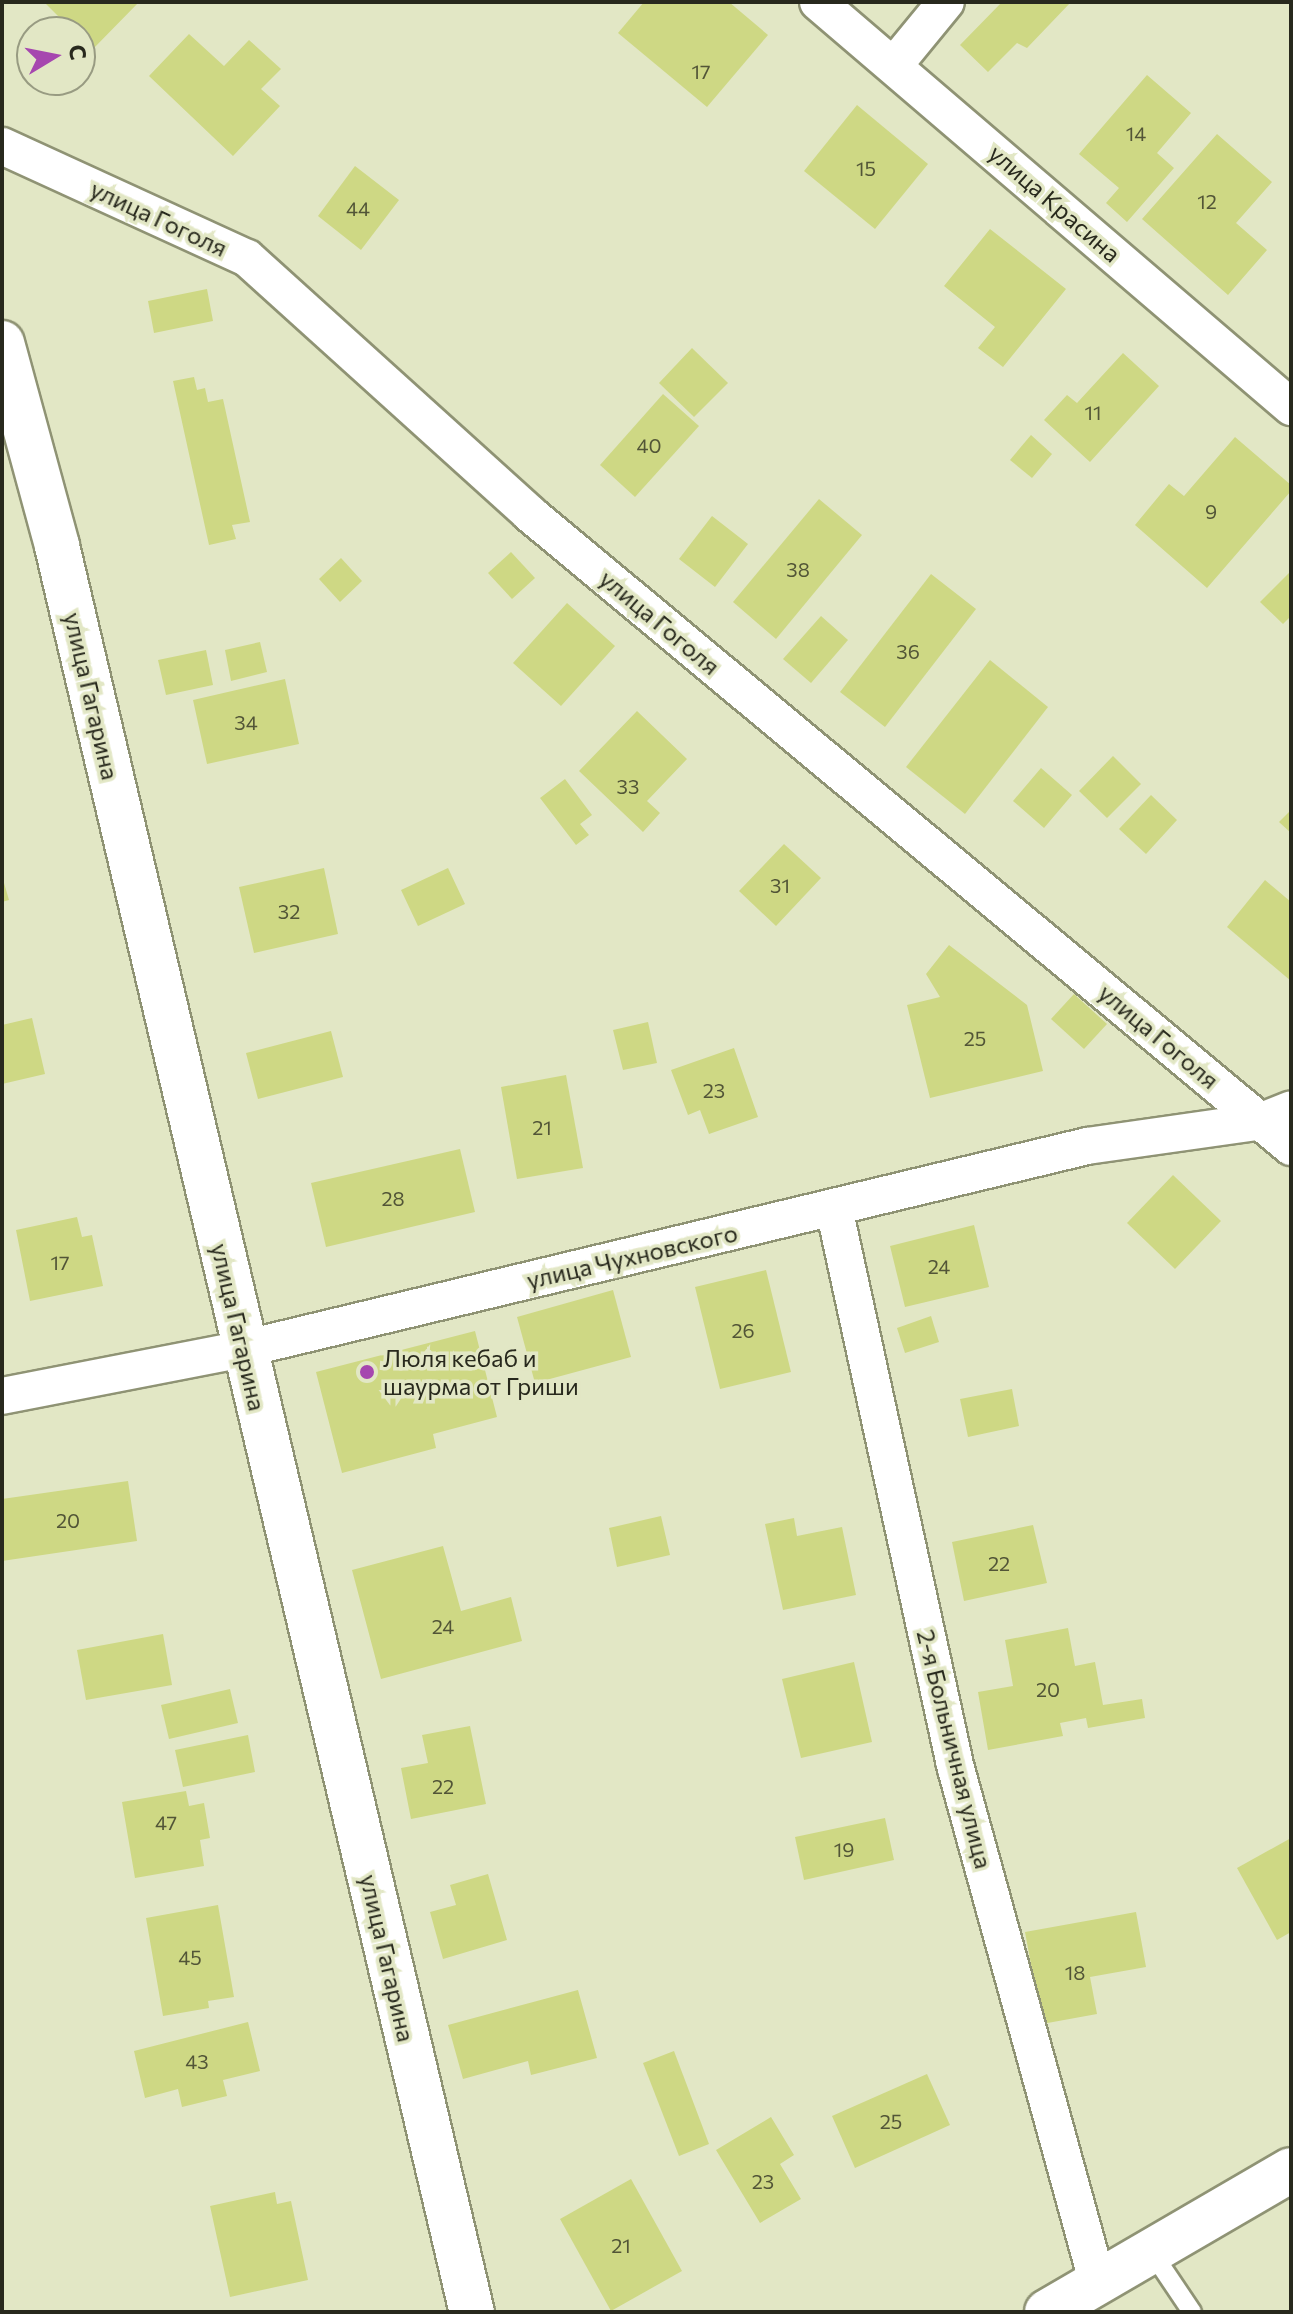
<!DOCTYPE html>
<meta charset="utf-8">
<style>
body{margin:0}
#map{position:relative;width:1293px;height:2314px;overflow:hidden;background:#e2e7c5;font-family:Commissioner,sans-serif}
div>[style]{position:absolute}
.building>*{inset:0;background:#ced884}
.roads{filter:drop-shadow(2px 0 #8f9374) drop-shadow(-2px 0 #8f9374) drop-shadow(0 2px #8f9374) drop-shadow(0 -2px #8f9374)}
.lane>*{height:18px;margin:-9px;padding:0 9px;transform-origin:9px;border-radius:9px;background:#fff}
.street>*{height:36px;margin:-18px;padding:0 18px;transform-origin:18px;border-radius:18px;background:#fff}
.secondary>*{height:44px;margin:-22px;padding:0 22px;transform-origin:22px;border-radius:22px;background:#fff}
.dots>*{width:22px;height:22px;translate:-50% -50%;box-sizing:border-box;border:4px solid #e2e7c5;border-radius:50%}
span{translate:-50% -50%;white-space:nowrap;text-align:center;line-height:1.15;-webkit-text-stroke:7px #e2e7c5;paint-order:stroke}
.number-label{font-size:20px;color:#525537}
.number-label span{-webkit-text-stroke-width:0}
.street-label{font-size:24px;color:#28291d}
.poi-label{font-size:24px;color:#28291d}
.left{translate:0 -50%;text-align:left}
.frame{position:absolute;inset:0;border:4px solid #28291d;pointer-events:none}
.north{position:absolute;left:16px;top:16px;width:80px;height:80px;box-sizing:border-box;background:#e2e7c5;border:2px solid #989b82;border-radius:50%;rotate:80deg;font-size:22px;font-weight:700;line-height:32px;text-align:center;color:#28291d}
.north::after{content:'';display:block;margin:auto;width:28px;height:36px;background:#a647af;clip-path:polygon(50% 0,100% 100%,50% 72%,0 100%)}
</style>
<div id="map">
<div class="building">
<i style="clip-path:polygon(44px 2px,139px 2px,92px 50px,80px 32px,74px 32px)"></i>
<i style="clip-path:polygon(644px 2px,729px 2px,768px 35px,707px 107px,618px 33px)"></i>
<i style="clip-path:polygon(1002px 2px,1071px 2px,1027px 48px,1017px 43px,988px 72px,960px 45px)"></i>
<i style="clip-path:polygon(189px 34px,224px 66px,249px 40px,281px 69px,261px 89px,280px 106px,233px 156px,149px 76px)"></i>
<i style="clip-path:polygon(1147px 75px,1191px 113px,1157px 153px,1174px 168px,1127px 222px,1106px 203px,1119px 188px,1079px 154px)"></i>
<i style="clip-path:polygon(857px 105px,928px 164px,875px 229px,804px 171px)"></i>
<i style="clip-path:polygon(1217px 134px,1272px 182px,1236px 223px,1267px 250px,1228px 295px,1142px 219px)"></i>
<i style="clip-path:polygon(355px 166px,399px 200px,361px 250px,318px 216px)"></i>
<i style="clip-path:polygon(990px 229px,1066px 289px,1003px 367px,978px 348px,995px 327px,944px 286px)"></i>
<i style="clip-path:polygon(207px 289px,213px 321px,154px 333px,148px 301px)"></i>
<i style="clip-path:polygon(692px 348px,728px 383px,694px 417px,659px 383px)"></i>
<i style="clip-path:polygon(1123px 353px,1159px 386px,1090px 462px,1044px 420px,1067px 395px,1077px 403px)"></i>
<i style="clip-path:polygon(194px 377px,197px 390px,205px 388px,208px 402px,223px 399px,250px 522px,232px 525px,236px 539px,209px 545px,173px 381px)"></i>
<i style="clip-path:polygon(663px 394px,699px 426px,635px 497px,600px 465px)"></i>
<i style="clip-path:polygon(1031px 435px,1052px 454px,1032px 478px,1010px 460px)"></i>
<i style="clip-path:polygon(1235px 437px,1291px 485px,1291px 491px,1207px 588px,1135px 525px,1169px 484px,1184px 496px)"></i>
<i style="clip-path:polygon(819px 499px,862px 535px,776px 639px,733px 602px)"></i>
<i style="clip-path:polygon(712px 516px,748px 544px,715px 587px,679px 559px)"></i>
<i style="clip-path:polygon(511px 552px,535px 578px,512px 599px,488px 573px)"></i>
<i style="clip-path:polygon(341px 558px,362px 581px,340px 602px,319px 579px)"></i>
<i style="clip-path:polygon(1291px 571px,1291px 616px,1283px 624px,1260px 602px)"></i>
<i style="clip-path:polygon(931px 574px,976px 609px,885px 727px,840px 692px)"></i>
<i style="clip-path:polygon(567px 603px,615px 646px,561px 706px,513px 663px)"></i>
<i style="clip-path:polygon(821px 616px,848px 640px,811px 683px,783px 659px)"></i>
<i style="clip-path:polygon(260px 642px,267px 672px,231px 681px,225px 650px)"></i>
<i style="clip-path:polygon(206px 650px,213px 685px,166px 695px,158px 660px)"></i>
<i style="clip-path:polygon(990px 660px,1048px 707px,965px 814px,906px 767px)"></i>
<i style="clip-path:polygon(285px 679px,299px 744px,207px 764px,193px 700px)"></i>
<i style="clip-path:polygon(637px 711px,687px 759px,647px 801px,660px 813px,643px 832px,579px 771px)"></i>
<i style="clip-path:polygon(1113px 756px,1141px 784px,1107px 818px,1079px 791px)"></i>
<i style="clip-path:polygon(1041px 768px,1072px 795px,1044px 828px,1013px 801px)"></i>
<i style="clip-path:polygon(565px 779px,592px 815px,580px 824px,589px 835px,576px 845px,540px 798px)"></i>
<i style="clip-path:polygon(1151px 795px,1177px 820px,1146px 854px,1119px 829px)"></i>
<i style="clip-path:polygon(1291px 810px,1291px 833px,1279px 822px)"></i>
<i style="clip-path:polygon(784px 844px,821px 878px,776px 926px,739px 891px)"></i>
<i style="clip-path:polygon(324px 868px,338px 934px,254px 953px,239px 887px)"></i>
<i style="clip-path:polygon(448px 868px,465px 904px,418px 926px,401px 890px)"></i>
<i style="clip-path:polygon(2px 876px,9px 900px,2px 902px)"></i>
<i style="clip-path:polygon(1265px 880px,1291px 902px,1291px 981px,1227px 927px)"></i>
<i style="clip-path:polygon(949px 945px,1027px 1005px,1043px 1071px,930px 1098px,907px 1005px,940px 997px,926px 974px)"></i>
<i style="clip-path:polygon(1074px 994px,1107px 1024px,1084px 1049px,1051px 1019px)"></i>
<i style="clip-path:polygon(32px 1018px,45px 1074px,2px 1084px,2px 1025px)"></i>
<i style="clip-path:polygon(648px 1022px,657px 1063px,623px 1070px,613px 1030px)"></i>
<i style="clip-path:polygon(331px 1031px,343px 1077px,258px 1099px,246px 1053px)"></i>
<i style="clip-path:polygon(734px 1048px,758px 1117px,709px 1134px,700px 1110px,688px 1115px,671px 1070px)"></i>
<i style="clip-path:polygon(566px 1075px,583px 1168px,517px 1179px,501px 1087px)"></i>
<i style="clip-path:polygon(460px 1149px,475px 1212px,326px 1247px,311px 1183px)"></i>
<i style="clip-path:polygon(1173px 1175px,1221px 1221px,1175px 1269px,1127px 1223px)"></i>
<i style="clip-path:polygon(77px 1217px,82px 1237px,92px 1235px,103px 1286px,30px 1301px,16px 1230px)"></i>
<i style="clip-path:polygon(974px 1225px,989px 1287px,905px 1307px,890px 1246px)"></i>
<i style="clip-path:polygon(766px 1270px,791px 1372px,720px 1389px,695px 1287px)"></i>
<i style="clip-path:polygon(613px 1290px,631px 1357px,535px 1383px,517px 1317px)"></i>
<i style="clip-path:polygon(931px 1316px,939px 1342px,905px 1353px,897px 1328px)"></i>
<i style="clip-path:polygon(475px 1331px,497px 1417px,433px 1434px,436px 1448px,342px 1473px,316px 1372px)"></i>
<i style="clip-path:polygon(1012px 1389px,1019px 1426px,968px 1437px,960px 1399px)"></i>
<i style="clip-path:polygon(128px 1481px,137px 1541px,2px 1561px,2px 1499px)"></i>
<i style="clip-path:polygon(661px 1516px,670px 1555px,617px 1567px,609px 1528px)"></i>
<i style="clip-path:polygon(794px 1518px,797px 1536px,842px 1527px,856px 1595px,783px 1610px,765px 1524px)"></i>
<i style="clip-path:polygon(1033px 1525px,1047px 1583px,964px 1601px,952px 1542px)"></i>
<i style="clip-path:polygon(443px 1546px,461px 1611px,511px 1597px,522px 1641px,381px 1679px,352px 1570px)"></i>
<i style="clip-path:polygon(1068px 1628px,1075px 1666px,1095px 1662px,1103px 1705px,1142px 1699px,1145px 1718px,1088px 1728px,1086px 1718px,1060px 1723px,1063px 1736px,988px 1750px,978px 1692px,1013px 1686px,1005px 1640px)"></i>
<i style="clip-path:polygon(163px 1634px,172px 1685px,86px 1700px,77px 1650px)"></i>
<i style="clip-path:polygon(854px 1662px,872px 1742px,801px 1758px,782px 1679px)"></i>
<i style="clip-path:polygon(230px 1689px,238px 1723px,169px 1739px,161px 1705px)"></i>
<i style="clip-path:polygon(470px 1726px,486px 1804px,411px 1819px,401px 1768px,428px 1763px,422px 1735px)"></i>
<i style="clip-path:polygon(248px 1735px,255px 1772px,183px 1787px,175px 1750px)"></i>
<i style="clip-path:polygon(186px 1791px,189px 1806px,204px 1803px,210px 1838px,200px 1840px,204px 1866px,135px 1878px,122px 1802px)"></i>
<i style="clip-path:polygon(885px 1818px,894px 1860px,804px 1880px,795px 1837px)"></i>
<i style="clip-path:polygon(1291px 1838px,1291px 1932px,1277px 1940px,1237px 1868px)"></i>
<i style="clip-path:polygon(488px 1874px,507px 1940px,443px 1959px,430px 1912px,456px 1905px,450px 1885px)"></i>
<i style="clip-path:polygon(218px 1905px,234px 1997px,208px 2001px,209px 2008px,163px 2016px,146px 1918px)"></i>
<i style="clip-path:polygon(1136px 1912px,1146px 1967px,1090px 1977px,1097px 2014px,1042px 2024px,1025px 1932px)"></i>
<i style="clip-path:polygon(578px 1990px,597px 2058px,531px 2075px,528px 2061px,463px 2079px,448px 2025px)"></i>
<i style="clip-path:polygon(248px 2022px,260px 2071px,223px 2080px,227px 2096px,182px 2107px,178px 2089px,145px 2098px,134px 2051px)"></i>
<i style="clip-path:polygon(674px 2051px,709px 2144px,679px 2156px,643px 2063px)"></i>
<i style="clip-path:polygon(927px 2074px,950px 2125px,855px 2168px,832px 2116px)"></i>
<i style="clip-path:polygon(771px 2117px,794px 2155px,780px 2164px,801px 2199px,760px 2223px,716px 2150px)"></i>
<i style="clip-path:polygon(631px 2179px,682px 2271px,611px 2311px,560px 2219px)"></i>
<i style="clip-path:polygon(275px 2192px,277px 2204px,291px 2201px,308px 2280px,230px 2297px,210px 2206px)"></i>
</div>
<div class="roads">
<div class="lane">
<i style="left:1153px;top:2254px;width:70px;rotate:56.1deg"></i>
</div>
<div class="street">
<i style="left:818px;top:2px;width:623px;rotate:40.57deg"></i>
<i style="left:895px;top:64px;width:80px;rotate:-50.6deg"></i>
<i style="left:2px;top:146px;width:269px;rotate:24.6deg"></i>
<i style="left:247px;top:258px;width:382px;rotate:42.1deg"></i>
<i style="left:530px;top:514px;width:990px;rotate:39.75deg"></i>
<i style="left:834px;top:1208px;width:570px;rotate:77.74deg"></i>
<i style="left:955px;top:1765px;width:538px;rotate:74.6deg"></i>
<i style="left:2px;top:1396px;width:246px;rotate:-11deg"></i>
<i style="left:243px;top:1349px;width:868px;rotate:-13.52deg"></i>
<i style="left:1087px;top:1146px;width:177px;rotate:-8.1deg"></i>
<i style="left:1262px;top:1121px;width:31px;rotate:-22deg"></i>
</div>
<div class="secondary">
<i style="left:2px;top:343px;width:210px;rotate:74.8deg"></i>
<i style="left:57px;top:546px;width:1814px;rotate:76.78deg"></i>
<i style="left:1047px;top:2312px;width:282px;rotate:-30.2deg"></i>
</div>
</div>
<div class="dots">
<i style="left:367px;top:1372px;background:#a647af"></i>
</div>
<div class="number-label">
<span style="left:701px;top:71px">17</span>
<span style="left:1136px;top:133px">14</span>
<span style="left:866px;top:168px">15</span>
<span style="left:1207px;top:201px">12</span>
<span style="left:358px;top:208px">44</span>
<span style="left:1093px;top:412px">11</span>
<span style="left:649px;top:445px">40</span>
<span style="left:1211px;top:511px">9</span>
<span style="left:798px;top:569px">38</span>
<span style="left:908px;top:651px">36</span>
<span style="left:246px;top:722px">34</span>
<span style="left:628px;top:786px">33</span>
<span style="left:780px;top:885px">31</span>
<span style="left:289px;top:911px">32</span>
<span style="left:975px;top:1038px">25</span>
<span style="left:714px;top:1090px">23</span>
<span style="left:542px;top:1127px">21</span>
<span style="left:393px;top:1198px">28</span>
<span style="left:60px;top:1262px">17</span>
<span style="left:939px;top:1266px">24</span>
<span style="left:743px;top:1330px">26</span>
<span style="left:68px;top:1520px">20</span>
<span style="left:999px;top:1563px">22</span>
<span style="left:443px;top:1626px">24</span>
<span style="left:1048px;top:1689px">20</span>
<span style="left:443px;top:1786px">22</span>
<span style="left:166px;top:1822px">47</span>
<span style="left:844px;top:1849px">19</span>
<span style="left:190px;top:1957px">45</span>
<span style="left:1075px;top:1972px">18</span>
<span style="left:197px;top:2061px">43</span>
<span style="left:891px;top:2121px">25</span>
<span style="left:763px;top:2181px">23</span>
<span style="left:621px;top:2245px">21</span>
</div>
<div class="street-label">
<span style="left:1055px;top:203px;rotate:41deg">улица Красина</span>
<span style="left:159px;top:218px;rotate:25deg">улица Гоголя</span>
<span style="left:660px;top:622px;rotate:40deg">улица Гоголя</span>
<span style="left:92px;top:696px;rotate:77deg">улица Гагарина</span>
<span style="left:1159px;top:1036px;rotate:40deg">улица Гоголя</span>
<span style="left:632px;top:1256px;rotate:-13deg">улица Чухновского</span>
<span style="left:239px;top:1327px;rotate:77deg">улица Гагарина</span>
<span style="left:955px;top:1749px;rotate:76deg">2-я Больничная улица</span>
<span style="left:388px;top:1958px;rotate:77deg">улица Гагарина</span>
</div>
<div class="poi-label">
<span class="left" style="left:383px;top:1372px">Люля кебаб и<br>шаурма от Гриши</span>
</div>
<div class="frame"></div>
<div class="north">С</div>
</div>
